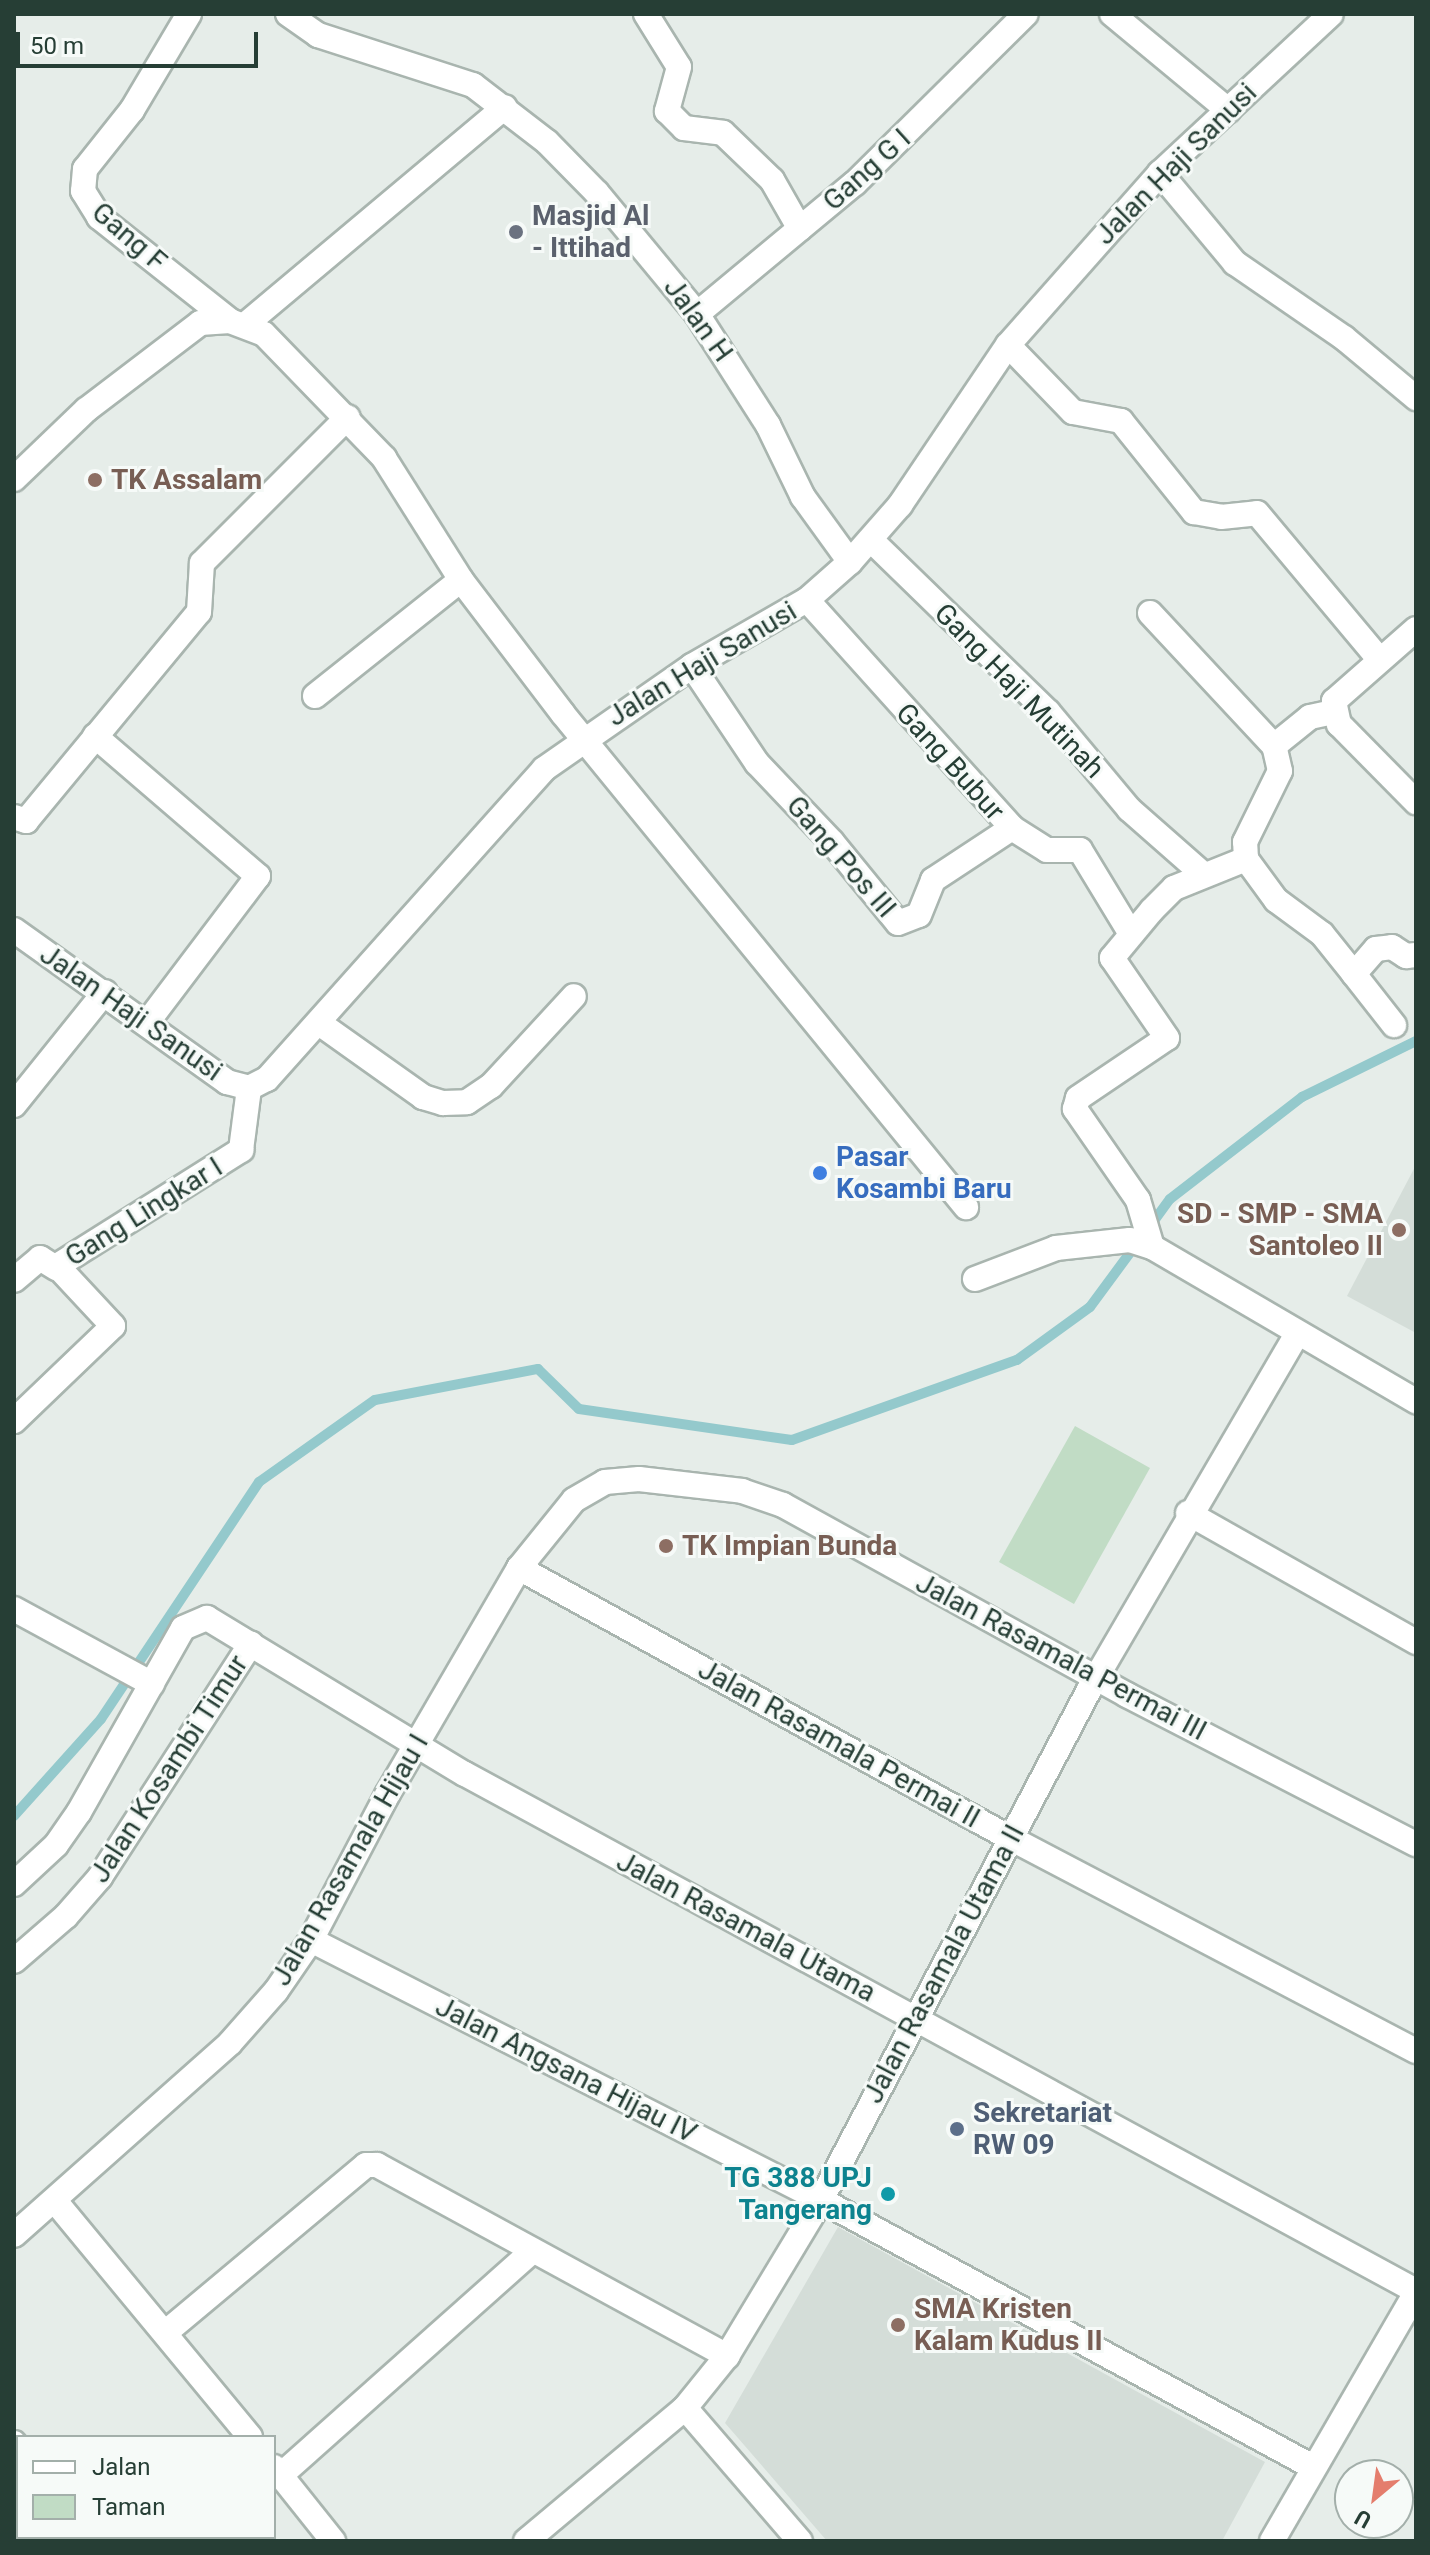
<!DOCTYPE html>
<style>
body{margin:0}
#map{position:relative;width:1430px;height:2555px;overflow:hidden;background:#e6ede9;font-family:Roboto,sans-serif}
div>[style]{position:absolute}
.built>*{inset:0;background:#d4ddd8}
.green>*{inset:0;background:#c1dcc5}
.stream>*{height:10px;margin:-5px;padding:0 5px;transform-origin:5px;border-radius:5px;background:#94c9cc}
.roads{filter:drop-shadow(2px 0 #a9b5af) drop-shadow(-2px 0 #a9b5af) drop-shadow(0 2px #a9b5af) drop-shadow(0 -2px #a9b5af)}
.street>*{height:24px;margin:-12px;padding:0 12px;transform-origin:12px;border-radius:12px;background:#fff}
.dots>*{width:22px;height:22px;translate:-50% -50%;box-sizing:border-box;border:4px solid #f6faf8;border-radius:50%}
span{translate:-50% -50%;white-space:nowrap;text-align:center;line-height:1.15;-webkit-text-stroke:6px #f6faf8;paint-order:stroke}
.street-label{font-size:28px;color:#263e35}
.worship-label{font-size:28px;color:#5b616d;font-weight:700}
.left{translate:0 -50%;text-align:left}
.education-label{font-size:28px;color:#785e54;font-weight:700}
.right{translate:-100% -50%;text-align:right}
.shop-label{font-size:28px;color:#366cbe;font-weight:700}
.service-label{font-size:28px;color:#4e5e75;font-weight:700}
.culture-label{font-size:28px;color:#0d838f;font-weight:700}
.frame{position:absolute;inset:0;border:16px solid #263e35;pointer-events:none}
.legend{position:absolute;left:16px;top:2435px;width:260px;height:104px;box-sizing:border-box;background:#f6faf8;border:2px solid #a3afaa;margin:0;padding:10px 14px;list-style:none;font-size:24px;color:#263e35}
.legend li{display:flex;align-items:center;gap:16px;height:40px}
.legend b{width:40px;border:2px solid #a3afaa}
.north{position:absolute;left:1334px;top:2459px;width:80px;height:80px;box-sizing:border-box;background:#f6faf8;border:2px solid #a3afaa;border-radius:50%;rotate:209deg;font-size:22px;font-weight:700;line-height:32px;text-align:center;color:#263e35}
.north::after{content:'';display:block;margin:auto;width:28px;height:36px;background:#e47d6d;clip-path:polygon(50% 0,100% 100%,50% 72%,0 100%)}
.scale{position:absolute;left:16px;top:32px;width:242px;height:36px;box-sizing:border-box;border:4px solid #263e35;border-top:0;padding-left:10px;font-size:24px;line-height:28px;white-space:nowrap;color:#263e35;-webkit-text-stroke:6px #f6faf8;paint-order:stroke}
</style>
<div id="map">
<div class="built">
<i style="clip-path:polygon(1416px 1165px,1416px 1333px,1347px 1296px)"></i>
<i style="clip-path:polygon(838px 2227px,1265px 2462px,1222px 2541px,827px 2541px,725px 2423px)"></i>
</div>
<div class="green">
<i style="clip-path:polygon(1075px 1426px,1150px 1468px,1074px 1604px,999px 1562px)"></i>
</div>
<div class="stream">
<i style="left:1148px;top:1229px;width:37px;rotate:-54deg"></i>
<i style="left:1170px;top:1199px;width:167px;rotate:-37.7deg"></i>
<i style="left:1302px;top:1097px;width:127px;rotate:-26.2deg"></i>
<i style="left:14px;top:1816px;width:130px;rotate:-48.1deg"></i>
<i style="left:101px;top:1719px;width:285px;rotate:-56.3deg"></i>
<i style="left:259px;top:1482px;width:142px;rotate:-35.3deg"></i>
<i style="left:375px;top:1400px;width:166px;rotate:-10.8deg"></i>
<i style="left:538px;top:1369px;width:57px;rotate:44.3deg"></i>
<i style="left:579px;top:1409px;width:215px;rotate:8.3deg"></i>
<i style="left:792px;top:1440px;width:239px;rotate:-19.6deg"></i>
<i style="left:1017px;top:1360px;width:90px;rotate:-36deg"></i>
<i style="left:1090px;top:1307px;width:81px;rotate:-53.6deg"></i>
</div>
<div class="roads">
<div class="street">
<i style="left:189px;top:14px;width:112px;rotate:120.7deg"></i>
<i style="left:132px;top:110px;width:75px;rotate:128.5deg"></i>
<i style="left:85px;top:169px;width:22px;rotate:95deg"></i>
<i style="left:83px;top:191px;width:31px;rotate:58deg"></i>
<i style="left:99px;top:217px;width:167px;rotate:38.4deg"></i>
<i style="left:288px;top:14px;width:37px;rotate:35deg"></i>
<i style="left:318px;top:35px;width:163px;rotate:17.9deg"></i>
<i style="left:473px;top:85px;width:93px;rotate:37.6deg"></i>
<i style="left:547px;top:142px;width:71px;rotate:45.6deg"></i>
<i style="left:597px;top:193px;width:157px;rotate:50.4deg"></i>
<i style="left:697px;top:314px;width:132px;rotate:57.4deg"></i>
<i style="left:768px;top:425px;width:80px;rotate:64.1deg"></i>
<i style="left:803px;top:497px;width:80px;rotate:54.1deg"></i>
<i style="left:646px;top:14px;width:62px;rotate:58.1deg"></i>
<i style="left:679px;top:67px;width:46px;rotate:105.3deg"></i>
<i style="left:667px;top:111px;width:24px;rotate:45deg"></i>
<i style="left:684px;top:128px;width:39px;rotate:7deg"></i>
<i style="left:723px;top:133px;width:68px;rotate:43.8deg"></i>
<i style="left:772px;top:180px;width:56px;rotate:60.3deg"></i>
<i style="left:1112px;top:14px;width:151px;rotate:39.6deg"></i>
<i style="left:1160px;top:173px;width:117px;rotate:50.2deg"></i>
<i style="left:1235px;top:263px;width:132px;rotate:34.5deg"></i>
<i style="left:1344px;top:338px;width:94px;rotate:39.8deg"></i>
<i style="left:697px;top:314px;width:205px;rotate:-39.7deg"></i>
<i style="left:855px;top:183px;width:240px;rotate:-44.7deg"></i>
<i style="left:245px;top:325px;width:339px;rotate:-40deg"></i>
<i style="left:1008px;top:345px;width:93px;rotate:45.9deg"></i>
<i style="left:1073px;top:412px;width:49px;rotate:10.6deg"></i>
<i style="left:1121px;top:421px;width:117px;rotate:51.3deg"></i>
<i style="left:1194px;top:512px;width:27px;rotate:10deg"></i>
<i style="left:1221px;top:517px;width:36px;rotate:-6deg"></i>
<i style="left:1257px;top:513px;width:190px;rotate:50.1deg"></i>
<i style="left:14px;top:479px;width:100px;rotate:-43.8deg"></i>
<i style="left:86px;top:410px;width:143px;rotate:-37.3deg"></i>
<i style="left:200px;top:323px;width:30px;rotate:-4deg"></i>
<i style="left:230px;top:321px;width:36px;rotate:21deg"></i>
<i style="left:264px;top:334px;width:173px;rotate:45.9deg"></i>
<i style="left:384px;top:458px;width:144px;rotate:57.7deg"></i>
<i style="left:461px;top:580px;width:168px;rotate:52.7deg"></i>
<i style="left:563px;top:714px;width:637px;rotate:50.74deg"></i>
<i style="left:871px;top:540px;width:247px;rotate:44.2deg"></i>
<i style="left:1048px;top:712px;width:126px;rotate:50.1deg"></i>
<i style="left:1129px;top:809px;width:98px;rotate:41.3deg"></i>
<i style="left:807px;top:600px;width:307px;rotate:48deg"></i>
<i style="left:1012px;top:828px;width:41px;rotate:32.2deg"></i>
<i style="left:1047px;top:850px;width:33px"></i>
<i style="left:1080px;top:850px;width:98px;rotate:58.7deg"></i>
<i style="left:1150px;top:613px;width:182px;rotate:47deg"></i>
<i style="left:1416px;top:629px;width:109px;rotate:138.7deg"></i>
<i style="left:1334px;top:701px;width:24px;rotate:78deg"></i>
<i style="left:1339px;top:724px;width:110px;rotate:45.4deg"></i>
<i style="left:692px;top:666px;width:117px;rotate:56.2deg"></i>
<i style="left:757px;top:763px;width:109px;rotate:46.5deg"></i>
<i style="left:832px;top:842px;width:104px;rotate:50.8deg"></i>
<i style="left:898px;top:923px;width:22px;rotate:-21deg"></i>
<i style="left:919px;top:915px;width:38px;rotate:-68deg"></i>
<i style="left:933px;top:880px;width:95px;rotate:-33.4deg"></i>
<i style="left:315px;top:696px;width:186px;rotate:-38.5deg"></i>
<i style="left:95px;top:736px;width:215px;rotate:40.7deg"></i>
<i style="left:258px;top:876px;width:184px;rotate:127.1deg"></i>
<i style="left:14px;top:817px;width:13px;rotate:18deg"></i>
<i style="left:26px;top:821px;width:271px;rotate:-50.4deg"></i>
<i style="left:199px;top:612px;width:49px;rotate:-86.5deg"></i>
<i style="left:202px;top:563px;width:206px;rotate:-45deg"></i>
<i style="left:1246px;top:859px;width:17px;rotate:-93deg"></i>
<i style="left:1245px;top:842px;width:79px;rotate:-63.8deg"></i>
<i style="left:1280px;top:771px;width:26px;rotate:-103deg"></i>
<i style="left:1274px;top:746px;width:46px;rotate:-38.9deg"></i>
<i style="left:1310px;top:717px;width:25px;rotate:-12deg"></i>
<i style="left:14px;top:930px;width:262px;rotate:35.5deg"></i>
<i style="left:227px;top:1082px;width:23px;rotate:15deg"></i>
<i style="left:249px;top:1088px;width:20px;rotate:-27deg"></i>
<i style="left:267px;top:1079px;width:416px;rotate:-48.2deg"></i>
<i style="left:544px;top:769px;width:180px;rotate:-34.8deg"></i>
<i style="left:692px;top:666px;width:133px;rotate:-29.9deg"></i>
<i style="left:807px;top:600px;width:57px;rotate:-41.5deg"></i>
<i style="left:850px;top:562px;width:76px;rotate:-48.7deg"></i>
<i style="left:900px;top:505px;width:193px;rotate:-56deg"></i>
<i style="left:1008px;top:345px;width:230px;rotate:-48.5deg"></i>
<i style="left:1160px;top:173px;width:233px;rotate:-42.9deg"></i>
<i style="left:1354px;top:974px;width:65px;rotate:51.9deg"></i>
<i style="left:319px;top:1023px;width:128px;rotate:35.4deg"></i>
<i style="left:423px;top:1097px;width:21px;rotate:17deg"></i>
<i style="left:443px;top:1103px;width:24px;rotate:-2deg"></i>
<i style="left:467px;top:1102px;width:29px;rotate:-34deg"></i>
<i style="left:491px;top:1086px;width:122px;rotate:-47.3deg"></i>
<i style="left:14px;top:1105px;width:145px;rotate:-51.2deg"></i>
<i style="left:1152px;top:1247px;width:49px;rotate:-106.6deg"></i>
<i style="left:1138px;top:1200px;width:111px;rotate:-124.7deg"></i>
<i style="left:1075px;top:1109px;width:11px;rotate:-75deg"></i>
<i style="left:1078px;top:1098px;width:107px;rotate:-34deg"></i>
<i style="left:1167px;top:1038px;width:97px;rotate:-124.5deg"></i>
<i style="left:1112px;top:958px;width:62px;rotate:-50.2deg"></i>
<i style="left:1152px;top:910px;width:31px;rotate:-45deg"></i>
<i style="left:1174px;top:888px;width:78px;rotate:-21.9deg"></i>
<i style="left:1246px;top:859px;width:51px;rotate:53.8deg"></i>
<i style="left:1276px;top:900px;width:57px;rotate:36.5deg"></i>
<i style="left:1322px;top:934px;width:51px;rotate:51.3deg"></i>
<i style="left:1354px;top:974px;width:33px;rotate:-49deg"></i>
<i style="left:1376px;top:949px;width:16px;rotate:-7deg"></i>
<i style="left:1392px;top:947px;width:17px;rotate:33deg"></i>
<i style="left:1406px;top:956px;width:10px;rotate:-6deg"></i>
<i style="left:975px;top:1279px;width:87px;rotate:-20.9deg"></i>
<i style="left:1056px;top:1248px;width:74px;rotate:-6.2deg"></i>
<i style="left:1130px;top:1240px;width:23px;rotate:18deg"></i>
<i style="left:1152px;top:1247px;width:306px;rotate:30.3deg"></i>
<i style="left:14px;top:1280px;width:34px;rotate:-40deg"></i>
<i style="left:40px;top:1258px;width:19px;rotate:32deg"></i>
<i style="left:14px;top:1421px;width:137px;rotate:-43.8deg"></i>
<i style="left:113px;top:1326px;width:82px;rotate:-133deg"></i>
<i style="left:57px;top:1266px;width:218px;rotate:-32.2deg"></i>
<i style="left:241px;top:1150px;width:63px;rotate:-82.6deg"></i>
<i style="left:1188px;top:1513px;width:262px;rotate:29.5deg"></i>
<i style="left:519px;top:1568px;width:560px;rotate:28.81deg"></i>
<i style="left:1010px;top:1838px;width:458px;rotate:27.7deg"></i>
<i style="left:14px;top:1609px;width:157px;rotate:28.5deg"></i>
<i style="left:14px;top:1884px;width:57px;rotate:-42.9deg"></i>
<i style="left:56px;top:1845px;width:40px;rotate:-55.1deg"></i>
<i style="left:79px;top:1812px;width:211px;rotate:-60.5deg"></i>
<i style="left:183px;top:1628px;width:26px;rotate:-23deg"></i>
<i style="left:207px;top:1618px;width:301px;rotate:31.2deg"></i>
<i style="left:465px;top:1774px;width:1082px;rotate:28.53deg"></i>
<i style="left:311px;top:1940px;width:572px;rotate:27.01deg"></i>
<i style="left:821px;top:2200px;width:560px;rotate:28.49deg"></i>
<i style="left:14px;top:1961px;width:69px;rotate:-40.9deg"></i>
<i style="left:66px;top:1916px;width:52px;rotate:-48.9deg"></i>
<i style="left:100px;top:1877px;width:278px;rotate:-57.1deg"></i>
<i style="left:55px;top:2201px;width:306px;rotate:50.4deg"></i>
<i style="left:14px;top:2235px;width:289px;rotate:-41.6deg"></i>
<i style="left:230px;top:2043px;width:69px;rotate:-48.5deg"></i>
<i style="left:276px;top:1991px;width:62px;rotate:-55.5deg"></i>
<i style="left:311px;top:1940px;width:164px;rotate:-62.3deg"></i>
<i style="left:387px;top:1795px;width:263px;rotate:-59.8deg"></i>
<i style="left:519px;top:1568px;width:87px;rotate:-51deg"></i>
<i style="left:574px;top:1500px;width:36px;rotate:-30deg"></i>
<i style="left:605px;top:1482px;width:34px;rotate:-5deg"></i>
<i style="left:639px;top:1479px;width:104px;rotate:6.6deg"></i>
<i style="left:742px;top:1491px;width:43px;rotate:18.9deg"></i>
<i style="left:783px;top:1505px;width:393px;rotate:28.9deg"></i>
<i style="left:1127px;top:1695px;width:325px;rotate:27.3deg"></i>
<i style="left:165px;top:2333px;width:262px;rotate:-39.9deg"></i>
<i style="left:366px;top:2165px;width:11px"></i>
<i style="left:377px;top:2165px;width:399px;rotate:28.6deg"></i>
<i style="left:685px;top:2408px;width:176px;rotate:49.2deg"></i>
<i style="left:14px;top:2443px;width:6px;rotate:51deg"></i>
<i style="left:274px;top:2467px;width:95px;rotate:51.4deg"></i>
<i style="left:281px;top:2475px;width:335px;rotate:-41.7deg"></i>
<i style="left:95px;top:2537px;width:5px;rotate:53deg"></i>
<i style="left:526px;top:2541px;width:207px;rotate:-39.9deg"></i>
<i style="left:685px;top:2408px;width:67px;rotate:-51.1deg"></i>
<i style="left:727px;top:2356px;width:182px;rotate:-58.9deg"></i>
<i style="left:821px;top:2200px;width:576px;rotate:-62.28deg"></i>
<i style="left:1089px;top:1690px;width:412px;rotate:-59.7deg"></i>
<i style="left:1272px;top:2541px;width:287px;rotate:-59.9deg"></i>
</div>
</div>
<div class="dots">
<i style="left:516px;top:232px;background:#6b7280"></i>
<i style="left:95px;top:480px;background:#8d6e63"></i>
<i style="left:820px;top:1173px;background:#3f7fe0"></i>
<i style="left:1399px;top:1230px;background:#8d6e63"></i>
<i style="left:666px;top:1546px;background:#8d6e63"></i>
<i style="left:957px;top:2129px;background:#5c6f8a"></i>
<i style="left:888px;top:2194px;background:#0f9aa8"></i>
<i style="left:898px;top:2325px;background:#8d6e63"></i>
</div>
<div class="street-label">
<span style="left:1176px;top:164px;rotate:-45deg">Jalan Haji Sanusi</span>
<span style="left:867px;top:170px;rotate:-42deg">Gang G I</span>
<span style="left:129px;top:237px;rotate:41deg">Gang F</span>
<span style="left:698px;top:320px;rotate:54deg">Jalan H</span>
<span style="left:702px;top:664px;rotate:-31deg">Jalan Haji Sanusi</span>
<span style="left:1019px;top:691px;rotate:46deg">Gang Haji Mutinah</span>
<span style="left:950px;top:762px;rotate:48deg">Gang Bubur</span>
<span style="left:841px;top:857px;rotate:49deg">Gang Pos III</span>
<span style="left:131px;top:1013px;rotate:35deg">Jalan Haji Sanusi</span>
<span style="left:144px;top:1212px;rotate:-32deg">Gang Lingkar I</span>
<span style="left:1061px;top:1657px;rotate:28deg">Jalan Rasamala Permai III</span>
<span style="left:839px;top:1744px;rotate:29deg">Jalan Rasamala Permai II</span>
<span style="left:169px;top:1769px;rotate:-57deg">Jalan Kosambi Timur</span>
<span style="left:350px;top:1860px;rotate:-60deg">Jalan Rasamala Hijau I</span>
<span style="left:746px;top:1927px;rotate:28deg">Jalan Rasamala Utama</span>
<span style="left:944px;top:1964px;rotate:-62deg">Jalan Rasamala Utama II</span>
<span style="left:566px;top:2070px;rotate:27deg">Jalan Angsana Hijau IV</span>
</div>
<div class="worship-label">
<span class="left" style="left:532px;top:232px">Masjid Al<br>- Ittihad</span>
</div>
<div class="education-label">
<span class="left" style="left:111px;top:480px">TK Assalam</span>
<span class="right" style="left:1383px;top:1230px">SD - SMP - SMA<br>Santoleo II</span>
<span class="left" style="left:682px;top:1546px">TK Impian Bunda</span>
<span class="left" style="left:914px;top:2325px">SMA Kristen<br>Kalam Kudus II</span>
</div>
<div class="shop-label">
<span class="left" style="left:836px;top:1173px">Pasar<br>Kosambi Baru</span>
</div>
<div class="service-label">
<span class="left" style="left:973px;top:2129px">Sekretariat<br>RW 09</span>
</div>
<div class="culture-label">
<span class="right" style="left:872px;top:2194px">TG 388 UPJ<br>Tangerang</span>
</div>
<div class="frame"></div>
<ul class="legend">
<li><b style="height:10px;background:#fff"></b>Jalan</li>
<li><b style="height:22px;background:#c1dcc5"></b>Taman</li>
</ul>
<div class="north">U</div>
<div class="scale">50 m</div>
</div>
